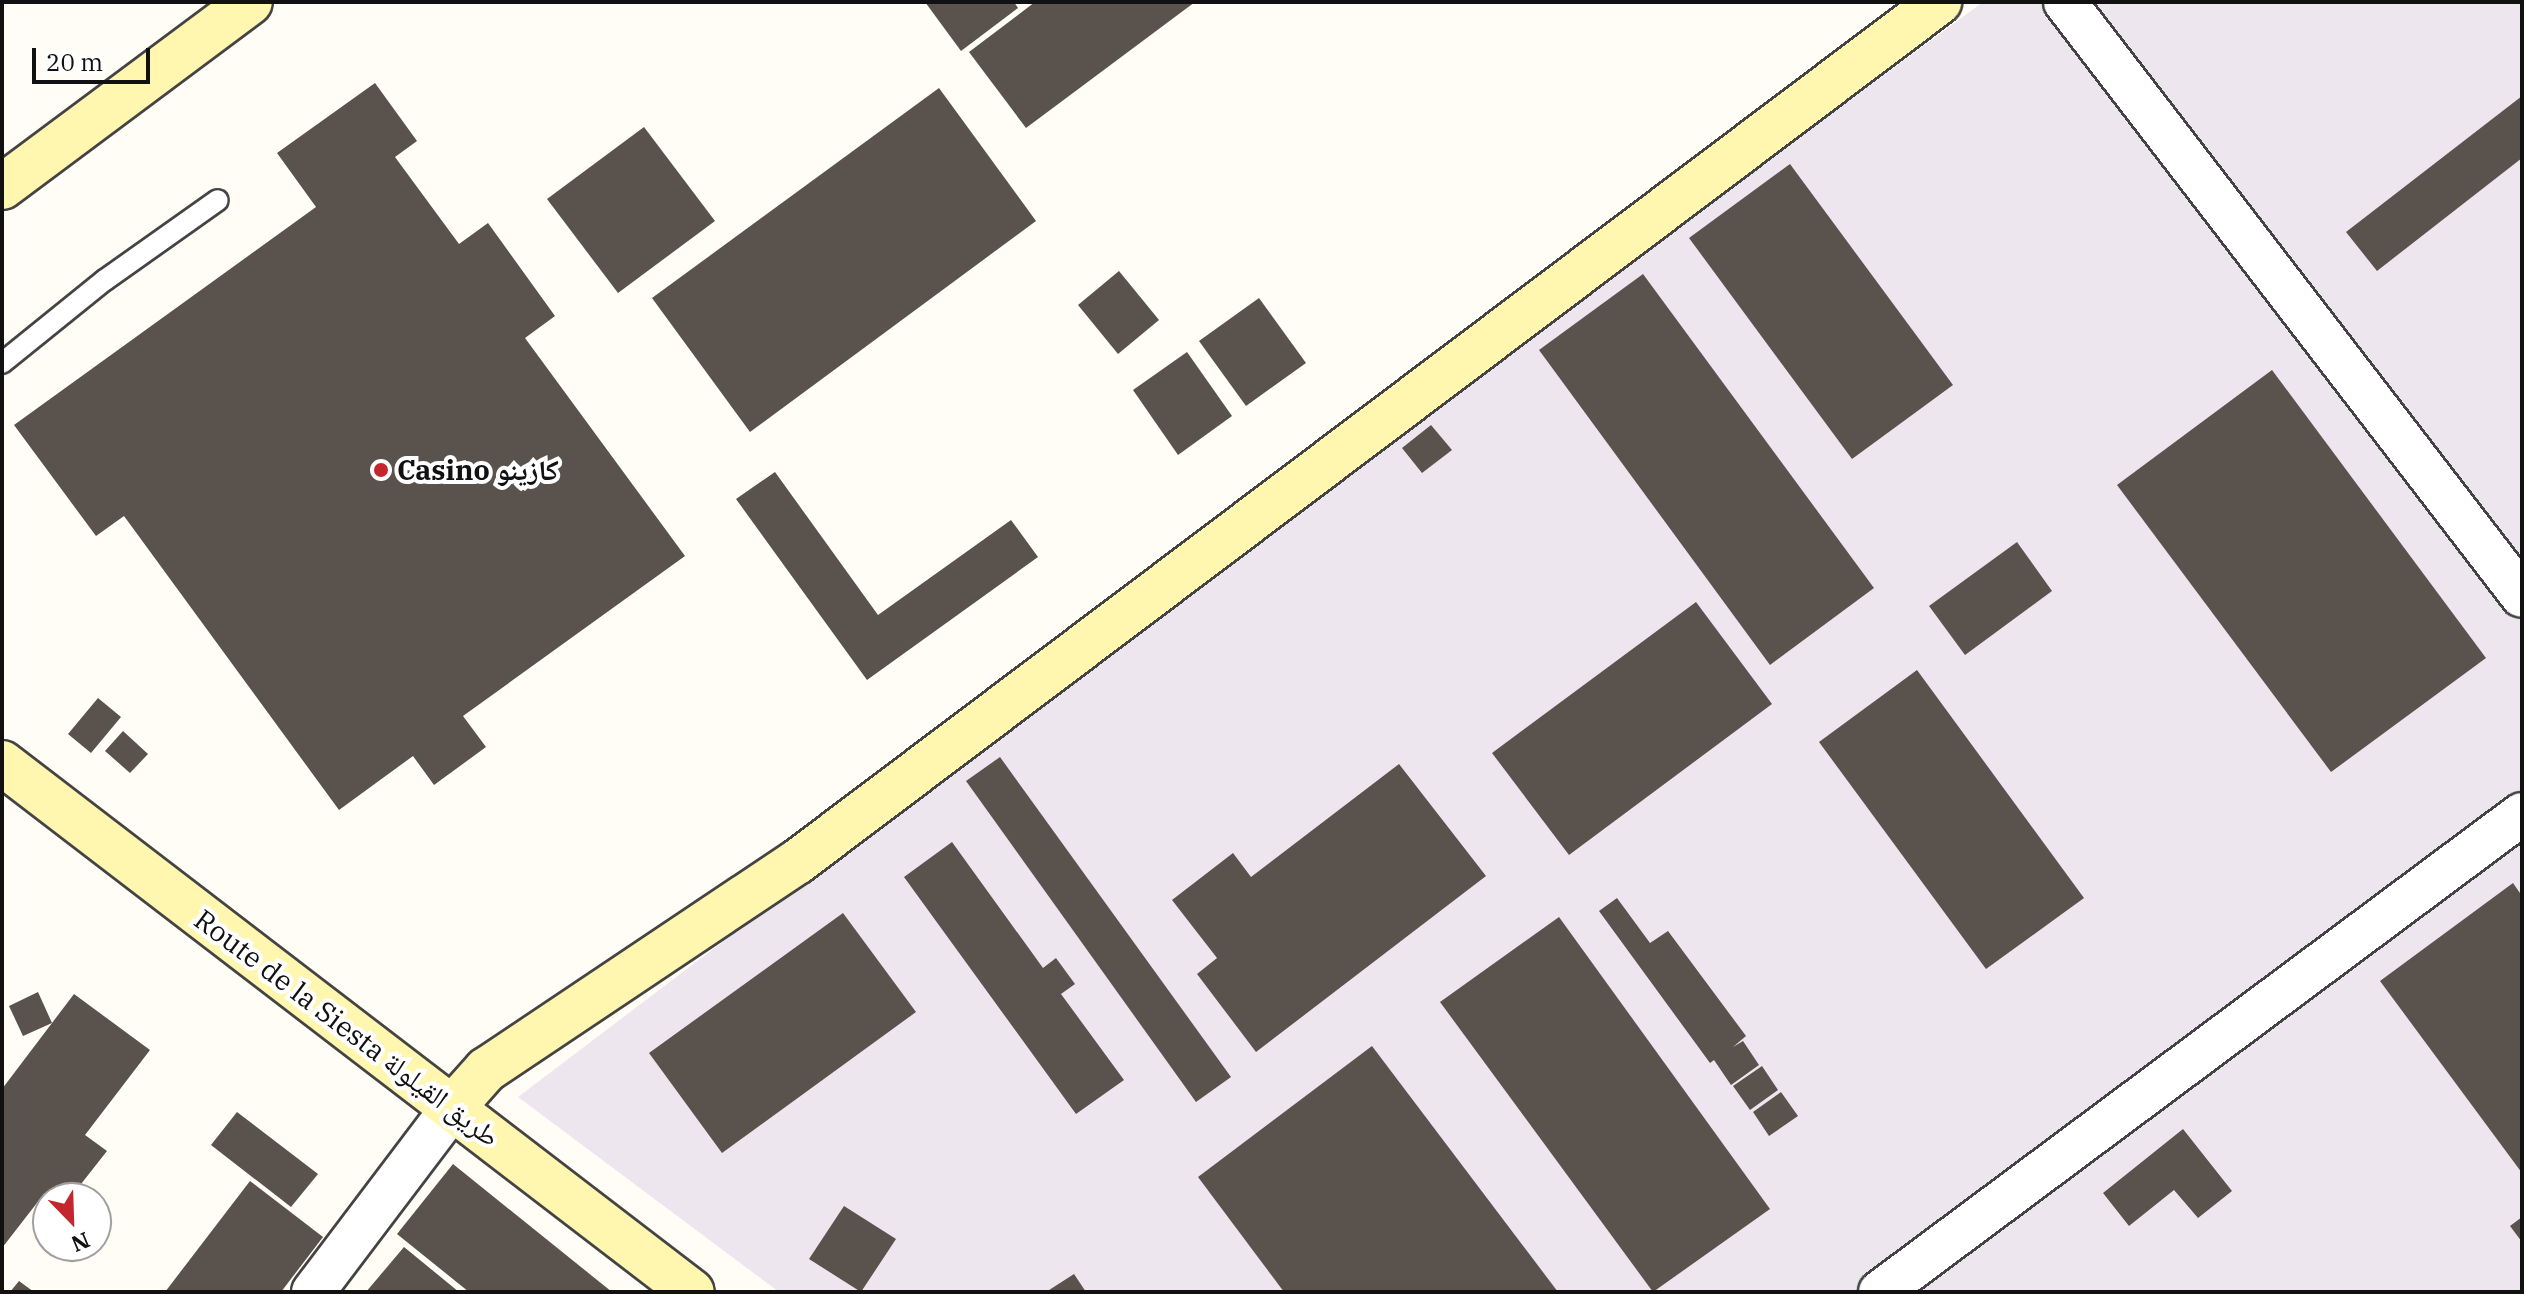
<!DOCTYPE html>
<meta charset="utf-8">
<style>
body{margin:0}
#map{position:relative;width:2524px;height:1294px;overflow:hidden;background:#fffdf5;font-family:"IBM Plex Serif","Noto Naskh Arabic",serif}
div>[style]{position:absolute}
.industrial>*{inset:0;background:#eee6ef}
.building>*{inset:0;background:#5a524d}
.roads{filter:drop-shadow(2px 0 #444) drop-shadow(-2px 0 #444) drop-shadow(0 2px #444) drop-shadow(0 -2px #444)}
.lane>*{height:20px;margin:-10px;padding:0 10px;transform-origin:10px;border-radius:10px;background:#fff}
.street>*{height:42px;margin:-21px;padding:0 21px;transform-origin:21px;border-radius:21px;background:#fff}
.secondary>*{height:44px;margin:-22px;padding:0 22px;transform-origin:22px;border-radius:22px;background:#fff6b0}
.dots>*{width:22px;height:22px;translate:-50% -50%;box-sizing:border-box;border:4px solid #fff;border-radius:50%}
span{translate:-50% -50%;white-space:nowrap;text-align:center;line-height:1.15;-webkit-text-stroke:8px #fff;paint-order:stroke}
.poi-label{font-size:28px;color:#111;font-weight:700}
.left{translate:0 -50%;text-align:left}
.street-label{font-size:28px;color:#111}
.frame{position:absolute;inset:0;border:4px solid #111;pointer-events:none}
.north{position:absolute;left:32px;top:1182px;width:80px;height:80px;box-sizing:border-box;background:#fff;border:2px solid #a0a0a0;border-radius:50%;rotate:157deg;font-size:22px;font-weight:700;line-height:32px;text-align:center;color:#111}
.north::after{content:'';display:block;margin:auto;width:28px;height:36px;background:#c4262e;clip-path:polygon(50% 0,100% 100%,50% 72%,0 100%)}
.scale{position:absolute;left:32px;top:48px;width:118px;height:36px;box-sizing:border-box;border:4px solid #111;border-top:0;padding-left:10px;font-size:24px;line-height:28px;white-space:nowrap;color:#111;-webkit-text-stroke:6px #fff;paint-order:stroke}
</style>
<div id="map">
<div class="industrial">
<i style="clip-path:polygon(1983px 2px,2522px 2px,2522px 1292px,779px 1292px,518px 1097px,1258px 536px)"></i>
</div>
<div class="building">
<i style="clip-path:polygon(925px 2px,1014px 2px,1018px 8px,961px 51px)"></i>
<i style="clip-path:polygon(1035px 2px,1195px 2px,1026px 128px,969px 52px)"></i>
<i style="clip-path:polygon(375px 83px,417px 141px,395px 157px,459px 244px,488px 223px,555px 316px,525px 338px,685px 556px,463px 716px,486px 747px,434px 785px,413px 756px,339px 810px,124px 516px,96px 536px,14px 425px,316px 207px,277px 153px)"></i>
<i style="clip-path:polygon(939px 88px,1036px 221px,750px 432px,652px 298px)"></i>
<i style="clip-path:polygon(2522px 96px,2522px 158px,2377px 271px,2346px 232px)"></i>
<i style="clip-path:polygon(644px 127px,715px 221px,618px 293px,547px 199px)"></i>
<i style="clip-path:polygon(1790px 164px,1953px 385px,1852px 459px,1689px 238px)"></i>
<i style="clip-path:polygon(1119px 271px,1159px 320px,1118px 354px,1078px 305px)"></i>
<i style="clip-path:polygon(1643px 274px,1874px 588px,1770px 665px,1539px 350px)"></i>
<i style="clip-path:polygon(1259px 298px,1306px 363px,1246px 406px,1199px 341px)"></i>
<i style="clip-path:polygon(1187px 352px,1232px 416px,1178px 455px,1133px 390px)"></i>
<i style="clip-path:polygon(2272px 370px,2486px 658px,2331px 772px,2117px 485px)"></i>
<i style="clip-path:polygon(1431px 425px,1452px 450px,1422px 473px,1402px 448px)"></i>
<i style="clip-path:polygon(775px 472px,878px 615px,1011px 520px,1038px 557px,867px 680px,736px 499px)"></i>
<i style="clip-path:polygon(2017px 542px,2052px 591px,1965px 655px,1929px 606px)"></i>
<i style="clip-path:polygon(1696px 602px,1772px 704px,1569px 855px,1492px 753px)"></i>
<i style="clip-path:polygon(1917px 670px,2084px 898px,1986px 969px,1819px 742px)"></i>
<i style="clip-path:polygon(98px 698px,121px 717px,91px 753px,68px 734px)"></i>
<i style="clip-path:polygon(123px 731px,148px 754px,130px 773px,105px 751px)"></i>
<i style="clip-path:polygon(1000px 757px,1231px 1077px,1196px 1102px,966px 781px)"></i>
<i style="clip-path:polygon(1399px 764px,1486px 876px,1256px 1052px,1197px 974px,1217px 958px,1172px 900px,1233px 853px,1251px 877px)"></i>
<i style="clip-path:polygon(952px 842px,1043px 968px,1056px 958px,1075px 984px,1061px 994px,1124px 1080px,1076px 1114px,904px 877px)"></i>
<i style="clip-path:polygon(2513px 883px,2522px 896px,2522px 1173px,2380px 981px)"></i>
<i style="clip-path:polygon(1617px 898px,1650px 943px,1668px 931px,1746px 1036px,1733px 1047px,1743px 1041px,1759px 1065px,1731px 1085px,1714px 1060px,1710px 1063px,1599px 911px)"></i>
<i style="clip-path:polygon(843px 913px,916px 1012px,722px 1153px,649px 1053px)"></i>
<i style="clip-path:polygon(1559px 917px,1770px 1209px,1653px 1292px,1440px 1002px)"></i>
<i style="clip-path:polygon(38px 992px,52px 1023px,23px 1036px,9px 1006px)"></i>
<i style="clip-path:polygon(74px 994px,150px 1050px,85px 1135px,107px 1151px,70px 1198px,48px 1198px,48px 1205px,40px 1199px,2px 1248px,2px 1089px)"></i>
<i style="clip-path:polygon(1372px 1046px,1558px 1292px,1284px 1292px,1198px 1177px)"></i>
<i style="clip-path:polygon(1762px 1066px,1778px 1090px,1750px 1110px,1733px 1086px)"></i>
<i style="clip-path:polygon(1781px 1092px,1798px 1116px,1769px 1136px,1753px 1112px)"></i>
<i style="clip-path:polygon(237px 1112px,318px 1174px,291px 1207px,211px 1145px)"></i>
<i style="clip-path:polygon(2183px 1129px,2232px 1191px,2198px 1218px,2174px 1190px,2129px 1226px,2103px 1193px)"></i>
<i style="clip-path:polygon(453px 1164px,612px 1292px,469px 1292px,397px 1234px)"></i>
<i style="clip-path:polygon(250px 1181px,323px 1237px,281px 1292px,165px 1292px)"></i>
<i style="clip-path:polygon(844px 1206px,896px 1239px,861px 1292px,809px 1259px)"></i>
<i style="clip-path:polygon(2522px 1217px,2522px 1242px,2510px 1226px)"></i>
<i style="clip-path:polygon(404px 1247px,459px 1292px,366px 1292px)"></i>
<i style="clip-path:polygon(1074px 1274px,1086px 1292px,1046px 1292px)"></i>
<i style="clip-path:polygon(19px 1281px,34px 1292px,10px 1292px)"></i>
</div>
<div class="roads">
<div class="lane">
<i style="left:2px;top:363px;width:132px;rotate:-38.9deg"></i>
<i style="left:105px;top:280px;width:138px;rotate:-35.3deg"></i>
</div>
<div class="street">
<i style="left:2065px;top:2px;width:749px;rotate:52.43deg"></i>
<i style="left:313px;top:1292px;width:232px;rotate:-52.9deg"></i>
<i style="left:1880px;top:1292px;width:800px;rotate:-36.67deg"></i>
</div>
<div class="secondary">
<i style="left:2px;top:187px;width:309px;rotate:-36.7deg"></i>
<i style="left:2px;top:763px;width:869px;rotate:37.48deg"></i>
<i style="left:453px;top:1107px;width:50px;rotate:-48.3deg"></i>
<i style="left:486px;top:1070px;width:374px;rotate:-33.8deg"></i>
<i style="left:797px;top:862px;width:1430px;rotate:-36.98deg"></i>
</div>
</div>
<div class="dots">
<i style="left:381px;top:470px;background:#c4262e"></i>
</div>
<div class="poi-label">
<span class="left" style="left:397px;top:470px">Casino كازينو</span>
</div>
<div class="street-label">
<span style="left:347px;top:1028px;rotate:37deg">Route de la Siesta طريق القيلولة</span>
</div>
<div class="frame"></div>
<div class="north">N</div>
<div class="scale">20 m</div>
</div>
